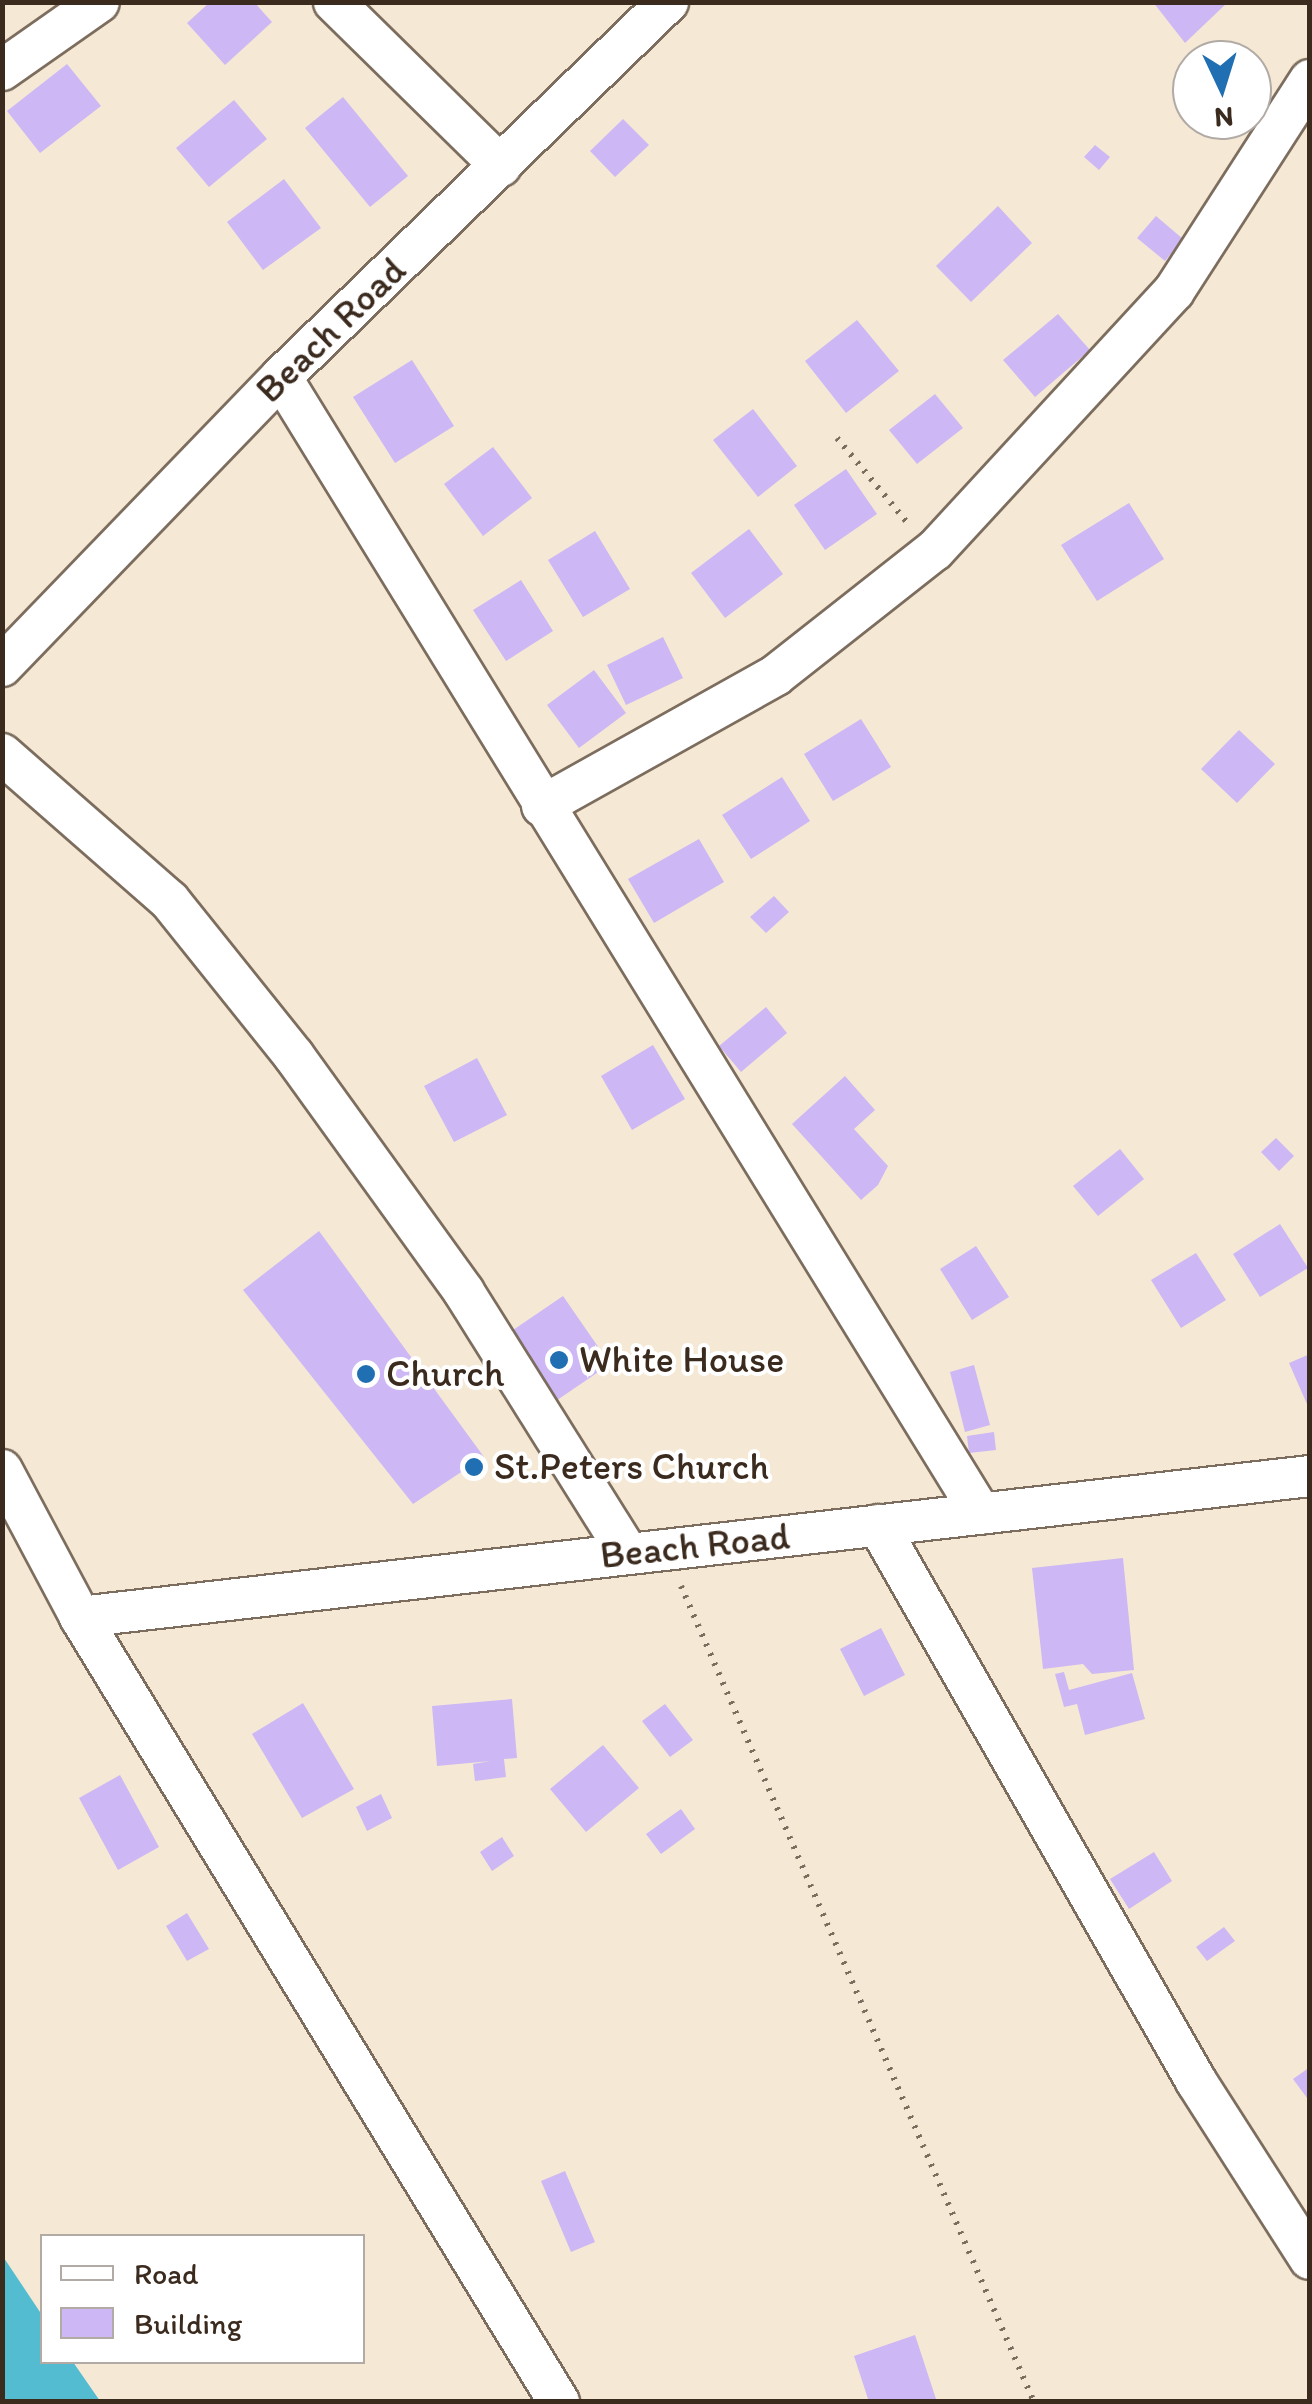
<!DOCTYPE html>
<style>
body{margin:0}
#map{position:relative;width:1312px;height:2404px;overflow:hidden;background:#f5e9d5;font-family:Itim,sans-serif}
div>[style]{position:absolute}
.water>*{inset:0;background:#53bcd0}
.building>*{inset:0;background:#cdb7f4}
.path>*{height:6px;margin-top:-3px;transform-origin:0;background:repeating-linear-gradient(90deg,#7c6d5e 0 2.5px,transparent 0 10.5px)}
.roads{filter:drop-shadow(2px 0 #7c6d5e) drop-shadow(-2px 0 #7c6d5e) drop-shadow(0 2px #7c6d5e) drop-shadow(0 -2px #7c6d5e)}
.minor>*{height:40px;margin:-20px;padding:0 20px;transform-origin:20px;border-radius:20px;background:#fff}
.dots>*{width:28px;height:28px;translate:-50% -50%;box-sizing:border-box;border:5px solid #fff;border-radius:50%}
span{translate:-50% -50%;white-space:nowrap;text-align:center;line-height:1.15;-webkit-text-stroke:8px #fff;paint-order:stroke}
.street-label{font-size:38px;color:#3b2a1e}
.poi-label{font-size:38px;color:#3b2a1e}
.left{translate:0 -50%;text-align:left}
.frame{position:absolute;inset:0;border:5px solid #3b2a1e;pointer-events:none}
.legend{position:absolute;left:40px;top:2234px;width:325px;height:130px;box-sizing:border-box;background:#fff;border:2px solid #b1aaa5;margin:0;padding:12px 18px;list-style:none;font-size:30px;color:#3b2a1e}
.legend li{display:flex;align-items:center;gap:20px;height:50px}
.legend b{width:50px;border:2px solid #b1aaa5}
.north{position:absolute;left:1172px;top:40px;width:100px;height:100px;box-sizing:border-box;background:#fff;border:2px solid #b1aaa5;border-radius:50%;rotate:176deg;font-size:28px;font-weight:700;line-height:40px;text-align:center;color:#3b2a1e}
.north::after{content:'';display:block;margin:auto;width:35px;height:45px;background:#1f6fb2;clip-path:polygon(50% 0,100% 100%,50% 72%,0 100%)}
</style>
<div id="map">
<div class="water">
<i style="clip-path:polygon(2px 2255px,42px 2315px,42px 2362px,73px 2362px,100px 2401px,3px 2401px)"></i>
</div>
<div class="building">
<i style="clip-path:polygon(210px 2px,254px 2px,272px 22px,225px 65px,187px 23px)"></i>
<i style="clip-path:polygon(1153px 2px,1228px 2px,1185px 43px)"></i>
<i style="clip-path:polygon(67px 64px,101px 106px,40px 153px,7px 111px)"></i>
<i style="clip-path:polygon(343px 97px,408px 176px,370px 207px,305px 128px)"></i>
<i style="clip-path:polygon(234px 100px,267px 139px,209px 187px,176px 148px)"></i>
<i style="clip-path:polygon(623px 119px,649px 145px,615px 177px,590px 151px)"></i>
<i style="clip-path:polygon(1095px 145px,1110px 157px,1099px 170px,1084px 157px)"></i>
<i style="clip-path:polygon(284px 179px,321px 228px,263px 270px,227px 222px)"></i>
<i style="clip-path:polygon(998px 206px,1032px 243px,971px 302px,936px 266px)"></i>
<i style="clip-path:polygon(1156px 216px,1183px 239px,1165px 261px,1137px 238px)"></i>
<i style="clip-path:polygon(1058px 314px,1090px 350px,1035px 397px,1003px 360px)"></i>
<i style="clip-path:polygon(857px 320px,899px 371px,846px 413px,805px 361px)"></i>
<i style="clip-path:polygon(412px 360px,454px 426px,395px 463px,353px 397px)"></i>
<i style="clip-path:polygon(935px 394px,963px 428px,917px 464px,889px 430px)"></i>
<i style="clip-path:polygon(753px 409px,797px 466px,758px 497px,713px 440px)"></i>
<i style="clip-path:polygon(493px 447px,532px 498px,483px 536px,444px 484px)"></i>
<i style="clip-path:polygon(846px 469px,877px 514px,825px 550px,794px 505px)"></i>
<i style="clip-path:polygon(1129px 503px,1164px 559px,1097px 601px,1061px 545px)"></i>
<i style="clip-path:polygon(749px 529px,783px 574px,725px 618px,691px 573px)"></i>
<i style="clip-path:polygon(595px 531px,630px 589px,583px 617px,548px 560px)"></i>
<i style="clip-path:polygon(521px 580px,553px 631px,506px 661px,473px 610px)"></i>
<i style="clip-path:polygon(663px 637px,683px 678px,626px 705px,607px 665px)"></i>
<i style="clip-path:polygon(594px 670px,626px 713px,579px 748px,547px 705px)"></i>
<i style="clip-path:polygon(861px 719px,891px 767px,833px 801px,804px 754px)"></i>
<i style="clip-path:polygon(1239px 730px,1275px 764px,1237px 803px,1201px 769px)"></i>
<i style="clip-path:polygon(782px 777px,810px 821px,751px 859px,722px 815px)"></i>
<i style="clip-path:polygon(699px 839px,724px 882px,654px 923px,628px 879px)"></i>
<i style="clip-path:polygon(774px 896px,789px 912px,766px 933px,750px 917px)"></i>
<i style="clip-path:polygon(766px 1007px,787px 1033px,741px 1072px,719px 1046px)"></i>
<i style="clip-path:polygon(653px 1045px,685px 1099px,632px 1130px,601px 1076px)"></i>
<i style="clip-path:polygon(477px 1058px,507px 1115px,454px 1142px,424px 1086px)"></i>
<i style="clip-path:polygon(845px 1076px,875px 1110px,854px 1129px,888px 1166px,878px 1185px,861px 1200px,792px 1124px)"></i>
<i style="clip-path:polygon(1276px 1138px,1294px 1156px,1279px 1171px,1261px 1152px)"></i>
<i style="clip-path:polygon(1120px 1149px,1144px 1179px,1098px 1216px,1073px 1186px)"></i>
<i style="clip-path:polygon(1280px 1224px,1308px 1268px,1260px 1297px,1233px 1254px)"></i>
<i style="clip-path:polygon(319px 1231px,484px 1457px,413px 1504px,243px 1290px)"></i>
<i style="clip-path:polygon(976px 1246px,1009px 1297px,972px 1320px,940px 1269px)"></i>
<i style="clip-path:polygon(1196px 1253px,1226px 1300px,1181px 1328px,1151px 1280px)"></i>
<i style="clip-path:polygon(563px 1296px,610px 1364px,547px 1407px,500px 1339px)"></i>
<i style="clip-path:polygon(1310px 1354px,1310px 1411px,1289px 1363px)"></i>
<i style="clip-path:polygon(974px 1365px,990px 1425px,965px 1432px,950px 1372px)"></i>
<i style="clip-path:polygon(994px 1432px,996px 1450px,969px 1453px,967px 1436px)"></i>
<i style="clip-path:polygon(1123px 1558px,1134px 1670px,1092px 1674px,1083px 1664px,1043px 1669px,1032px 1568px)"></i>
<i style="clip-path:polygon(881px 1628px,905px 1675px,864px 1696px,840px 1649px)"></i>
<i style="clip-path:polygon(1064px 1672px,1069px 1690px,1132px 1673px,1145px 1719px,1085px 1735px,1077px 1704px,1064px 1707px,1055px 1674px)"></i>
<i style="clip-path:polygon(512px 1699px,517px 1758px,504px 1759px,506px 1777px,475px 1781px,473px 1764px,491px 1761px,437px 1766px,432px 1706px)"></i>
<i style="clip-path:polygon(303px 1703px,354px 1789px,302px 1818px,252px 1734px)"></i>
<i style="clip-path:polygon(665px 1704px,693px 1740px,670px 1757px,642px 1721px)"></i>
<i style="clip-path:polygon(603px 1745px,639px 1788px,586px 1832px,550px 1789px)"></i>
<i style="clip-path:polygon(120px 1775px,159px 1847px,118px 1870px,79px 1798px)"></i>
<i style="clip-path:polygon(381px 1794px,392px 1818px,367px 1831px,356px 1807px)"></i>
<i style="clip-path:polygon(681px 1809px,695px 1829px,661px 1854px,646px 1834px)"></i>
<i style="clip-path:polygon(502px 1837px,514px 1856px,492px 1871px,480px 1852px)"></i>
<i style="clip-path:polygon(1154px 1852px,1172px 1881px,1129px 1909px,1110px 1879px)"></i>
<i style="clip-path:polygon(187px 1913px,209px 1949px,187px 1961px,166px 1926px)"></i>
<i style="clip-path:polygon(1224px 1927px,1235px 1941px,1207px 1961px,1196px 1947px)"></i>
<i style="clip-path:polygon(1310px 2067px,1310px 2102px,1293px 2079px)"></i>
<i style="clip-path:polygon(565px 2171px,595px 2242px,571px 2252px,541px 2181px)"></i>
<i style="clip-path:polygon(915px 2335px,937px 2402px,869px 2402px,854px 2356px)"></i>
</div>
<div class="path">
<i style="left:837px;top:438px;width:108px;rotate:50.3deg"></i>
<i style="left:681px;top:1586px;width:889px;rotate:66.61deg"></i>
</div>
<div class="roads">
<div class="minor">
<i style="left:334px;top:2px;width:234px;rotate:44.5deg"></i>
<i style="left:2px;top:70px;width:118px;rotate:-35deg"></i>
<i style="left:281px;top:377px;width:1335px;rotate:58.38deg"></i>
<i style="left:2px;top:666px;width:402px;rotate:-46deg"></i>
<i style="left:281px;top:377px;width:539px;rotate:-44.1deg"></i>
<i style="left:2px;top:754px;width:223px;rotate:41.2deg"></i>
<i style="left:170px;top:901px;width:198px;rotate:51.3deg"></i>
<i style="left:294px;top:1056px;width:291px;rotate:54.2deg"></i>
<i style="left:464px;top:1292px;width:308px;rotate:57.9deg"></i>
<i style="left:542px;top:806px;width:268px;rotate:-29.2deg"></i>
<i style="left:776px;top:675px;width:202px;rotate:-38.2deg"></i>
<i style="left:935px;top:550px;width:352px;rotate:-47.3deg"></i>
<i style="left:1174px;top:291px;width:251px;rotate:-57.2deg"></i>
<i style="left:2px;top:1470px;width:166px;rotate:62deg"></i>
<i style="left:878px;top:1525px;width:641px;rotate:60.23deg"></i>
<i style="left:1196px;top:2081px;width:211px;rotate:57.4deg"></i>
<i style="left:559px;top:2402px;width:920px;rotate:-121.39deg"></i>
<i style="left:80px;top:1617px;width:1238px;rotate:-6.54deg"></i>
</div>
</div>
<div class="dots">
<i style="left:559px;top:1360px;background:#1f6fb2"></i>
<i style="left:366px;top:1374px;background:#1f6fb2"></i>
<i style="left:474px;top:1467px;background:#1f6fb2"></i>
</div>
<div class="street-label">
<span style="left:331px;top:330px;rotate:-44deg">Beach Road</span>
<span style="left:695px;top:1546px;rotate:-6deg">Beach Road</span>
</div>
<div class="poi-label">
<span class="left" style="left:579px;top:1360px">White House</span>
<span class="left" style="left:386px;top:1374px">Church</span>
<span class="left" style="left:494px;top:1467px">St.Peters Church</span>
</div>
<div class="frame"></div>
<ul class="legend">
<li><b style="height:12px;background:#fff"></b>Road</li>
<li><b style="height:28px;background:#cdb7f4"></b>Building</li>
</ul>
<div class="north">N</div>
</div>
